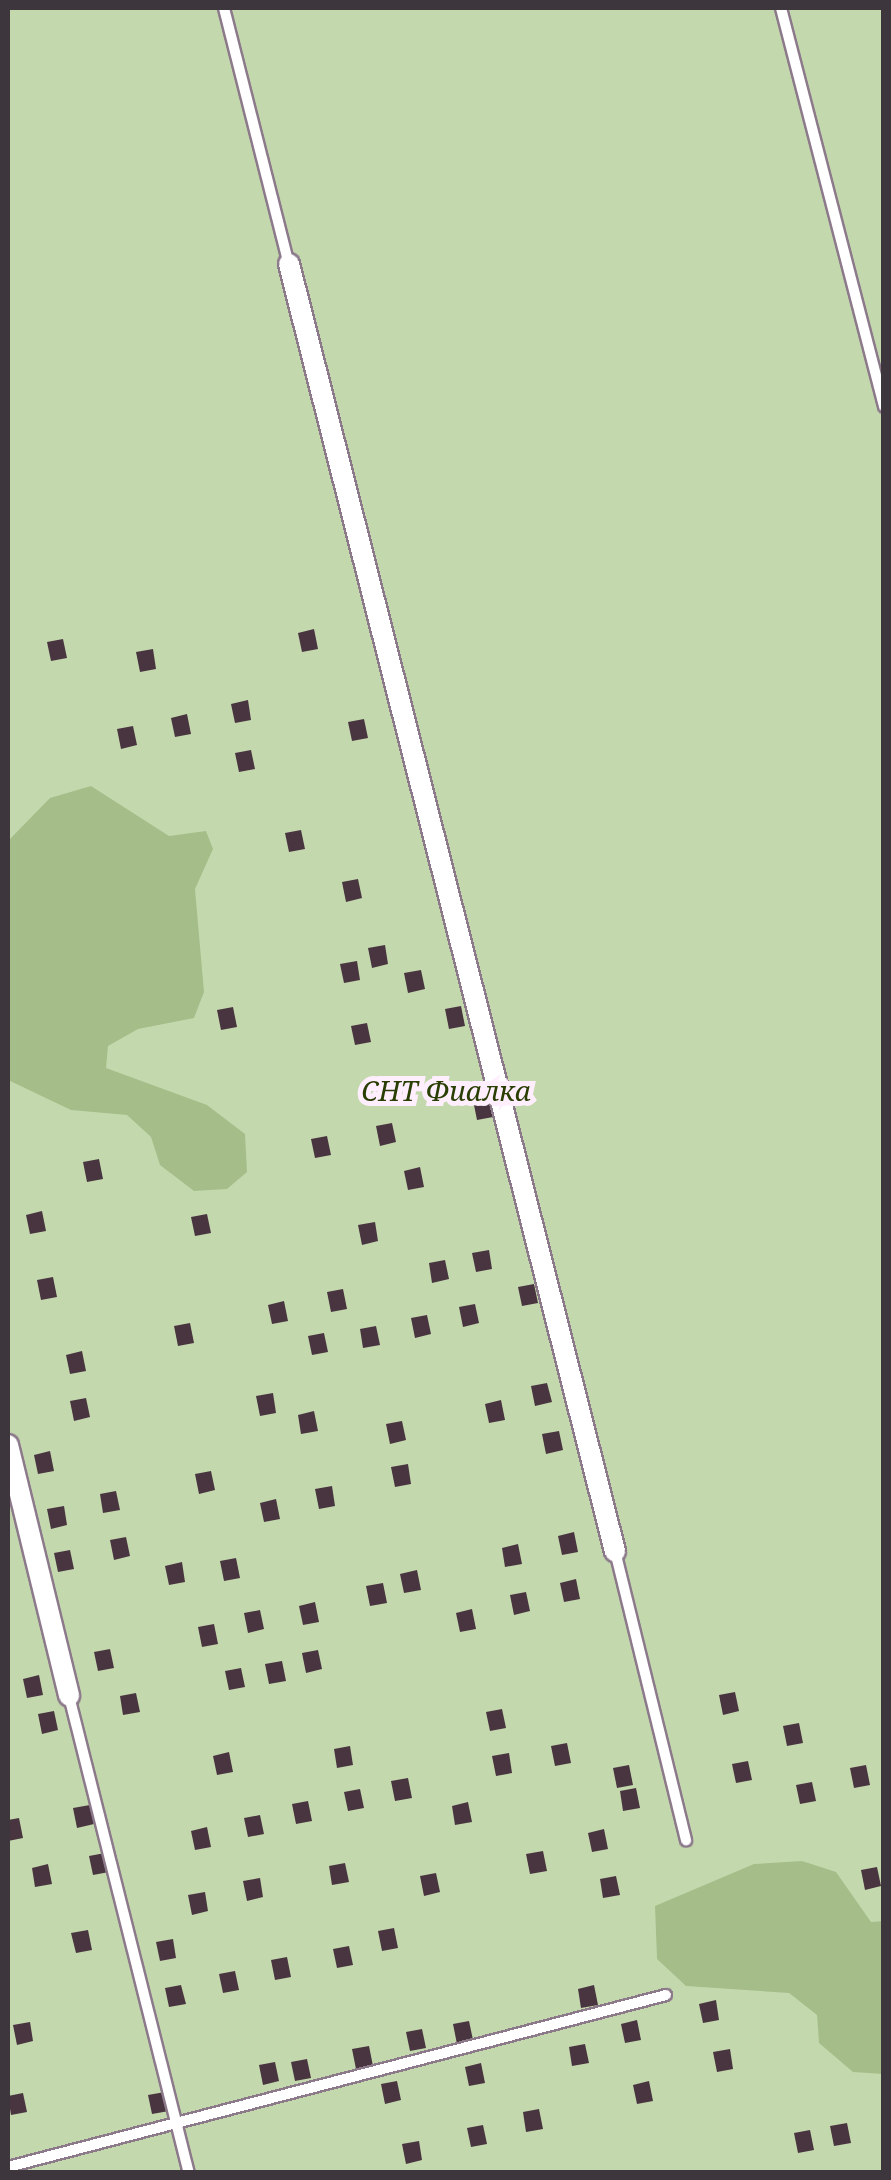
<!DOCTYPE html>
<meta charset="utf-8">
<style>
body{margin:0}
#map{position:relative;width:891px;height:2180px;overflow:hidden;background:#f4dff2;font-family:"Noto Serif",serif}
div>[style]{position:absolute}
.green>*{inset:0;background:#c4d8ae}
.forest>*{inset:0;background:#a5be89}
.building>*{inset:0;background:#493540}
.roads{filter:drop-shadow(2px 0 #8c7a8b) drop-shadow(-2px 0 #8c7a8b) drop-shadow(0 2px #8c7a8b) drop-shadow(0 -2px #8c7a8b)}
.service>*{height:10px;margin:-5px;padding:0 5px;transform-origin:5px;border-radius:5px;background:#fff}
.minor>*{height:20px;margin:-10px;padding:0 10px;transform-origin:10px;border-radius:10px;background:#fff}
span{translate:-50% -50%;white-space:nowrap;text-align:center;line-height:1.15;-webkit-text-stroke:10px #ffeefd;paint-order:stroke}
.park-label{font-size:28px;color:#293e02;font-style:italic}
.frame{position:absolute;inset:0;border:10px solid #3e363d;pointer-events:none}
</style>
<div id="map">
<div class="green">
<i style="clip-path:polygon(8px 8px,883px 8px,883px 2172px,8px 2172px)"></i>
</div>
<div class="forest">
<i style="clip-path:polygon(91px 786px,169px 836px,206px 831px,213px 849px,195px 889px,204px 992px,194px 1018px,138px 1029px,108px 1046px,106px 1068px,207px 1105px,245px 1134px,247px 1172px,227px 1189px,194px 1191px,160px 1165px,151px 1137px,127px 1115px,71px 1110px,8px 1080px,8px 841px,50px 798px)"></i>
<i style="clip-path:polygon(802px 1861px,836px 1872px,871px 1922px,883px 1921px,883px 2074px,853px 2072px,819px 2043px,817px 2015px,789px 1993px,686px 1986px,657px 1959px,655px 1906px,754px 1864px)"></i>
</div>
<div class="building">
<i style="clip-path:polygon(314px 629px,318px 649px,302px 652px,298px 633px)"></i>
<i style="clip-path:polygon(63px 639px,67px 658px,51px 661px,47px 642px)"></i>
<i style="clip-path:polygon(153px 649px,156px 669px,140px 672px,136px 652px)"></i>
<i style="clip-path:polygon(248px 700px,251px 720px,235px 723px,231px 704px)"></i>
<i style="clip-path:polygon(187px 714px,191px 734px,175px 737px,171px 718px)"></i>
<i style="clip-path:polygon(364px 719px,368px 738px,352px 741px,348px 722px)"></i>
<i style="clip-path:polygon(133px 726px,137px 745px,121px 749px,117px 729px)"></i>
<i style="clip-path:polygon(251px 750px,255px 769px,239px 772px,235px 753px)"></i>
<i style="clip-path:polygon(301px 830px,305px 849px,289px 852px,285px 833px)"></i>
<i style="clip-path:polygon(358px 879px,362px 898px,346px 902px,342px 882px)"></i>
<i style="clip-path:polygon(385px 945px,388px 964px,372px 968px,368px 948px)"></i>
<i style="clip-path:polygon(357px 961px,360px 980px,344px 983px,340px 964px)"></i>
<i style="clip-path:polygon(421px 970px,425px 989px,408px 993px,404px 973px)"></i>
<i style="clip-path:polygon(461px 1006px,465px 1026px,449px 1029px,445px 1009px)"></i>
<i style="clip-path:polygon(233px 1007px,237px 1027px,221px 1030px,217px 1010px)"></i>
<i style="clip-path:polygon(367px 1023px,371px 1042px,355px 1045px,351px 1026px)"></i>
<i style="clip-path:polygon(489px 1097px,493px 1117px,477px 1120px,473px 1100px)"></i>
<i style="clip-path:polygon(392px 1123px,396px 1142px,380px 1146px,376px 1126px)"></i>
<i style="clip-path:polygon(327px 1136px,331px 1155px,315px 1158px,311px 1139px)"></i>
<i style="clip-path:polygon(99px 1159px,103px 1179px,87px 1182px,83px 1162px)"></i>
<i style="clip-path:polygon(420px 1167px,424px 1187px,408px 1190px,404px 1171px)"></i>
<i style="clip-path:polygon(42px 1211px,46px 1231px,30px 1234px,26px 1215px)"></i>
<i style="clip-path:polygon(207px 1214px,211px 1233px,195px 1236px,191px 1217px)"></i>
<i style="clip-path:polygon(375px 1222px,378px 1241px,362px 1245px,358px 1225px)"></i>
<i style="clip-path:polygon(489px 1250px,492px 1269px,476px 1272px,472px 1253px)"></i>
<i style="clip-path:polygon(445px 1260px,449px 1279px,432px 1283px,429px 1263px)"></i>
<i style="clip-path:polygon(53px 1277px,57px 1297px,41px 1300px,37px 1280px)"></i>
<i style="clip-path:polygon(534px 1284px,538px 1303px,522px 1306px,518px 1287px)"></i>
<i style="clip-path:polygon(343px 1289px,347px 1309px,331px 1312px,327px 1292px)"></i>
<i style="clip-path:polygon(284px 1301px,288px 1321px,272px 1324px,268px 1305px)"></i>
<i style="clip-path:polygon(475px 1304px,479px 1323px,463px 1327px,459px 1307px)"></i>
<i style="clip-path:polygon(427px 1315px,431px 1334px,415px 1338px,411px 1318px)"></i>
<i style="clip-path:polygon(190px 1323px,194px 1343px,178px 1346px,174px 1326px)"></i>
<i style="clip-path:polygon(376px 1326px,380px 1345px,363px 1348px,360px 1329px)"></i>
<i style="clip-path:polygon(324px 1333px,328px 1352px,312px 1355px,308px 1336px)"></i>
<i style="clip-path:polygon(82px 1351px,86px 1371px,70px 1374px,66px 1355px)"></i>
<i style="clip-path:polygon(547px 1383px,552px 1402px,535px 1406px,531px 1386px)"></i>
<i style="clip-path:polygon(273px 1393px,276px 1413px,260px 1416px,256px 1396px)"></i>
<i style="clip-path:polygon(86px 1398px,90px 1417px,74px 1421px,70px 1401px)"></i>
<i style="clip-path:polygon(501px 1400px,505px 1420px,489px 1423px,485px 1404px)"></i>
<i style="clip-path:polygon(314px 1411px,318px 1431px,301px 1434px,298px 1415px)"></i>
<i style="clip-path:polygon(402px 1421px,406px 1440px,390px 1444px,386px 1424px)"></i>
<i style="clip-path:polygon(559px 1431px,563px 1450px,546px 1454px,542px 1434px)"></i>
<i style="clip-path:polygon(50px 1451px,54px 1471px,38px 1474px,34px 1455px)"></i>
<i style="clip-path:polygon(408px 1464px,411px 1484px,395px 1487px,391px 1467px)"></i>
<i style="clip-path:polygon(211px 1471px,215px 1490px,199px 1494px,195px 1474px)"></i>
<i style="clip-path:polygon(332px 1486px,335px 1506px,319px 1509px,315px 1489px)"></i>
<i style="clip-path:polygon(116px 1491px,120px 1510px,103px 1513px,100px 1494px)"></i>
<i style="clip-path:polygon(276px 1499px,280px 1519px,264px 1522px,260px 1503px)"></i>
<i style="clip-path:polygon(64px 1506px,67px 1525px,51px 1529px,47px 1509px)"></i>
<i style="clip-path:polygon(574px 1532px,578px 1552px,562px 1555px,558px 1536px)"></i>
<i style="clip-path:polygon(126px 1537px,130px 1556px,114px 1560px,110px 1540px)"></i>
<i style="clip-path:polygon(518px 1544px,522px 1564px,505px 1567px,502px 1548px)"></i>
<i style="clip-path:polygon(70px 1550px,74px 1569px,58px 1572px,54px 1553px)"></i>
<i style="clip-path:polygon(236px 1558px,240px 1578px,224px 1581px,220px 1561px)"></i>
<i style="clip-path:polygon(182px 1562px,185px 1582px,169px 1585px,165px 1566px)"></i>
<i style="clip-path:polygon(417px 1570px,421px 1590px,404px 1593px,400px 1574px)"></i>
<i style="clip-path:polygon(576px 1579px,580px 1599px,564px 1602px,560px 1583px)"></i>
<i style="clip-path:polygon(383px 1583px,387px 1603px,370px 1606px,366px 1586px)"></i>
<i style="clip-path:polygon(526px 1592px,530px 1611px,514px 1615px,510px 1595px)"></i>
<i style="clip-path:polygon(315px 1602px,319px 1622px,303px 1625px,299px 1606px)"></i>
<i style="clip-path:polygon(472px 1609px,476px 1629px,460px 1632px,456px 1613px)"></i>
<i style="clip-path:polygon(260px 1610px,264px 1629px,248px 1633px,244px 1613px)"></i>
<i style="clip-path:polygon(214px 1624px,218px 1644px,202px 1647px,198px 1627px)"></i>
<i style="clip-path:polygon(110px 1649px,114px 1668px,98px 1671px,94px 1652px)"></i>
<i style="clip-path:polygon(318px 1650px,322px 1669px,306px 1673px,302px 1653px)"></i>
<i style="clip-path:polygon(282px 1661px,286px 1681px,269px 1684px,265px 1664px)"></i>
<i style="clip-path:polygon(241px 1668px,245px 1687px,229px 1690px,225px 1671px)"></i>
<i style="clip-path:polygon(39px 1675px,43px 1695px,27px 1698px,23px 1679px)"></i>
<i style="clip-path:polygon(735px 1692px,739px 1711px,723px 1715px,719px 1695px)"></i>
<i style="clip-path:polygon(136px 1693px,140px 1712px,123px 1715px,120px 1696px)"></i>
<i style="clip-path:polygon(502px 1709px,506px 1728px,490px 1731px,486px 1712px)"></i>
<i style="clip-path:polygon(54px 1711px,58px 1730px,42px 1734px,38px 1714px)"></i>
<i style="clip-path:polygon(799px 1723px,803px 1743px,787px 1746px,783px 1726px)"></i>
<i style="clip-path:polygon(567px 1743px,571px 1763px,555px 1766px,551px 1746px)"></i>
<i style="clip-path:polygon(350px 1746px,353px 1765px,337px 1768px,334px 1749px)"></i>
<i style="clip-path:polygon(229px 1752px,233px 1772px,217px 1775px,213px 1756px)"></i>
<i style="clip-path:polygon(509px 1753px,512px 1773px,496px 1776px,492px 1756px)"></i>
<i style="clip-path:polygon(748px 1761px,752px 1780px,736px 1783px,732px 1764px)"></i>
<i style="clip-path:polygon(629px 1765px,633px 1785px,617px 1788px,613px 1768px)"></i>
<i style="clip-path:polygon(866px 1765px,870px 1785px,854px 1788px,850px 1768px)"></i>
<i style="clip-path:polygon(408px 1778px,412px 1798px,395px 1801px,391px 1781px)"></i>
<i style="clip-path:polygon(812px 1782px,816px 1801px,800px 1804px,796px 1785px)"></i>
<i style="clip-path:polygon(636px 1788px,640px 1808px,623px 1811px,620px 1791px)"></i>
<i style="clip-path:polygon(360px 1789px,364px 1808px,348px 1811px,344px 1792px)"></i>
<i style="clip-path:polygon(308px 1801px,312px 1821px,296px 1824px,292px 1804px)"></i>
<i style="clip-path:polygon(468px 1802px,472px 1822px,455px 1825px,452px 1806px)"></i>
<i style="clip-path:polygon(90px 1805px,94px 1824px,77px 1828px,73px 1808px)"></i>
<i style="clip-path:polygon(260px 1815px,264px 1834px,248px 1837px,244px 1818px)"></i>
<i style="clip-path:polygon(19px 1818px,23px 1838px,8px 1841px,8px 1820px)"></i>
<i style="clip-path:polygon(207px 1827px,211px 1847px,195px 1850px,191px 1831px)"></i>
<i style="clip-path:polygon(604px 1829px,608px 1849px,592px 1852px,588px 1833px)"></i>
<i style="clip-path:polygon(543px 1851px,547px 1871px,530px 1874px,526px 1854px)"></i>
<i style="clip-path:polygon(105px 1853px,109px 1872px,93px 1875px,89px 1856px)"></i>
<i style="clip-path:polygon(345px 1863px,349px 1882px,332px 1885px,329px 1866px)"></i>
<i style="clip-path:polygon(48px 1864px,52px 1884px,35px 1887px,32px 1868px)"></i>
<i style="clip-path:polygon(877px 1867px,881px 1886px,865px 1890px,861px 1870px)"></i>
<i style="clip-path:polygon(436px 1873px,440px 1892px,424px 1896px,420px 1876px)"></i>
<i style="clip-path:polygon(616px 1876px,620px 1895px,603px 1898px,600px 1879px)"></i>
<i style="clip-path:polygon(260px 1878px,263px 1897px,247px 1901px,243px 1881px)"></i>
<i style="clip-path:polygon(205px 1892px,208px 1911px,192px 1915px,188px 1895px)"></i>
<i style="clip-path:polygon(394px 1928px,398px 1948px,382px 1951px,378px 1931px)"></i>
<i style="clip-path:polygon(88px 1930px,92px 1950px,76px 1953px,71px 1933px)"></i>
<i style="clip-path:polygon(173px 1939px,176px 1958px,160px 1961px,156px 1942px)"></i>
<i style="clip-path:polygon(349px 1946px,353px 1965px,337px 1968px,333px 1949px)"></i>
<i style="clip-path:polygon(287px 1957px,291px 1977px,275px 1980px,271px 1960px)"></i>
<i style="clip-path:polygon(235px 1971px,239px 1990px,223px 1993px,219px 1974px)"></i>
<i style="clip-path:polygon(181px 1985px,186px 2004px,169px 2007px,165px 1988px)"></i>
<i style="clip-path:polygon(594px 1985px,598px 2005px,581px 2008px,578px 1989px)"></i>
<i style="clip-path:polygon(716px 2000px,719px 2020px,703px 2023px,699px 2004px)"></i>
<i style="clip-path:polygon(637px 2020px,641px 2040px,625px 2043px,621px 2024px)"></i>
<i style="clip-path:polygon(469px 2021px,473px 2040px,457px 2044px,453px 2024px)"></i>
<i style="clip-path:polygon(30px 2022px,33px 2041px,17px 2045px,13px 2025px)"></i>
<i style="clip-path:polygon(422px 2029px,426px 2048px,410px 2051px,406px 2032px)"></i>
<i style="clip-path:polygon(585px 2044px,589px 2063px,572px 2066px,569px 2047px)"></i>
<i style="clip-path:polygon(369px 2046px,373px 2066px,356px 2069px,352px 2049px)"></i>
<i style="clip-path:polygon(730px 2049px,733px 2069px,717px 2072px,713px 2052px)"></i>
<i style="clip-path:polygon(307px 2059px,311px 2078px,295px 2081px,291px 2062px)"></i>
<i style="clip-path:polygon(275px 2062px,279px 2081px,263px 2085px,259px 2065px)"></i>
<i style="clip-path:polygon(481px 2063px,485px 2083px,469px 2086px,465px 2067px)"></i>
<i style="clip-path:polygon(397px 2081px,401px 2100px,385px 2104px,381px 2084px)"></i>
<i style="clip-path:polygon(649px 2081px,653px 2101px,637px 2104px,633px 2085px)"></i>
<i style="clip-path:polygon(165px 2092px,169px 2111px,152px 2114px,148px 2095px)"></i>
<i style="clip-path:polygon(23px 2093px,27px 2112px,11px 2115px,8px 2096px)"></i>
<i style="clip-path:polygon(539px 2109px,543px 2129px,526px 2132px,523px 2112px)"></i>
<i style="clip-path:polygon(847px 2123px,851px 2143px,834px 2146px,830px 2126px)"></i>
<i style="clip-path:polygon(483px 2125px,487px 2144px,471px 2147px,467px 2128px)"></i>
<i style="clip-path:polygon(810px 2130px,814px 2150px,798px 2153px,794px 2133px)"></i>
<i style="clip-path:polygon(419px 2141px,422px 2160px,406px 2164px,402px 2144px)"></i>
</div>
<div class="roads">
<div class="service">
<i style="left:224px;top:8px;width:264px;rotate:75.8deg"></i>
<i style="left:781px;top:8px;width:412px;rotate:75.5deg"></i>
<i style="left:615px;top:1551px;width:298px;rotate:76.2deg"></i>
<i style="left:69px;top:1696px;width:491px;rotate:75.9deg"></i>
<i style="left:8px;top:2167px;width:680px;rotate:-14.65deg"></i>
</div>
<div class="minor">
<i style="left:289px;top:264px;width:1328px;rotate:75.79deg"></i>
<i style="left:8px;top:1445px;width:258px;rotate:76.3deg"></i>
</div>
</div>
<div class="park-label">
<span style="left:446px;top:1090px">СНТ Фиалка</span>
</div>
<div class="frame"></div>
</div>
